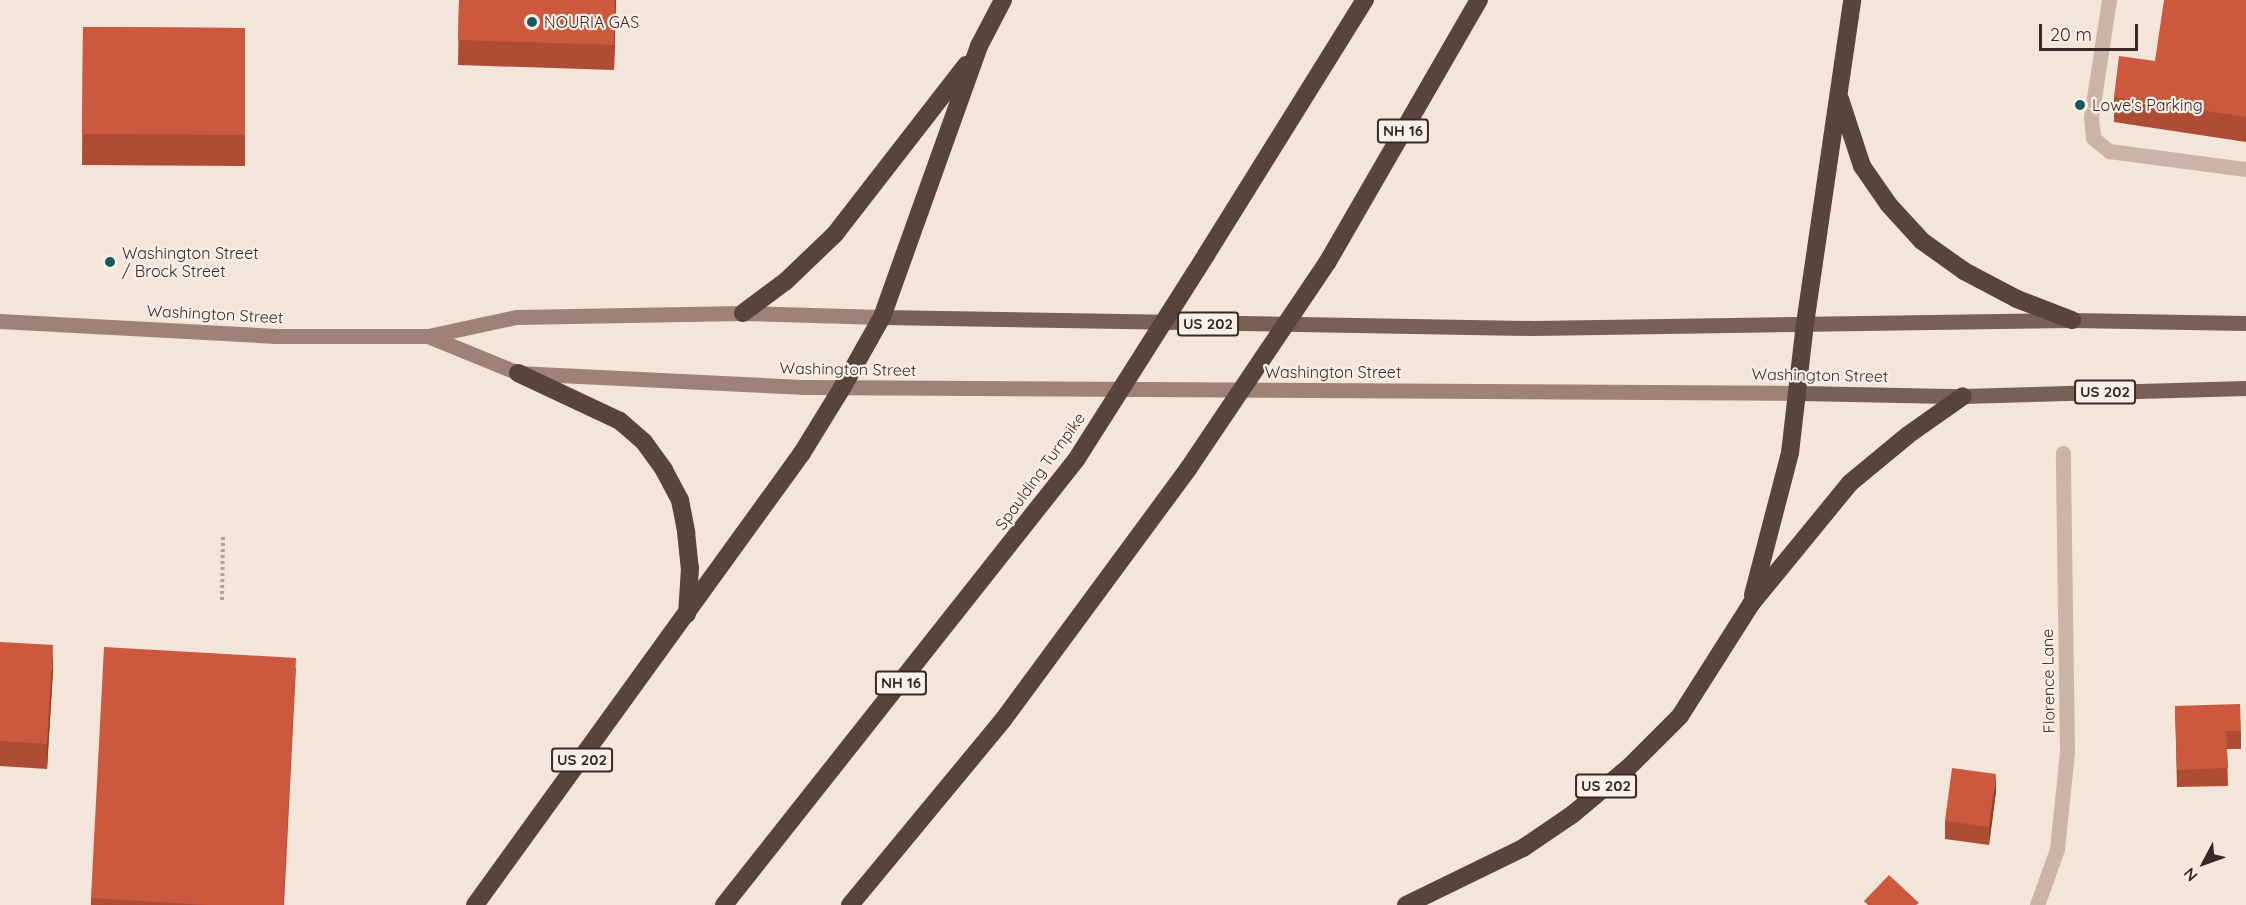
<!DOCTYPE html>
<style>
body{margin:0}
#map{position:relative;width:2246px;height:905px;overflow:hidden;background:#f3e5d9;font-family:Quicksand,sans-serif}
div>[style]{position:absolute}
.path>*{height:4px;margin-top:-2px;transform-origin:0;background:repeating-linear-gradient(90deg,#b79e8f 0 3px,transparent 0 6px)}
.service>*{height:15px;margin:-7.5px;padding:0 7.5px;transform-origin:7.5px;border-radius:7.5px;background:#cbb4a5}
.minor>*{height:15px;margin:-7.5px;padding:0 7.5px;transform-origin:7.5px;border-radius:7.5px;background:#cbb4a5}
.secondary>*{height:15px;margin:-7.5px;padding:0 7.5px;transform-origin:7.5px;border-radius:7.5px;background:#9f8276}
.primary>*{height:15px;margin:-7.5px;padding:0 7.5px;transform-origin:7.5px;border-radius:7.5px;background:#796057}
.motorway>*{height:18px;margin:-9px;padding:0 9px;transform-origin:9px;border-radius:9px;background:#58443d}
.motorway-bridge>*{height:18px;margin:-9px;padding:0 9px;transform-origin:9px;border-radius:9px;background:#58443d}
.wall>*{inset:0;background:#af4c35}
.shaded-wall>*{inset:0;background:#8f3e2b}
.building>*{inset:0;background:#cc583e}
.dots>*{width:16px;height:16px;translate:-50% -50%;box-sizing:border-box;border:3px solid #faefe6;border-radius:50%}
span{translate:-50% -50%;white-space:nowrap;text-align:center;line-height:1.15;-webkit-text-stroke:4.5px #faefe6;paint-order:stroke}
.shield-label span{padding:2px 4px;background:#faefe6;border:2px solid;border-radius:4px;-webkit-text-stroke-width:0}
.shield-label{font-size:15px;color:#362a26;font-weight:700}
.poi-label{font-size:16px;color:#362a26}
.left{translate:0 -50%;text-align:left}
.street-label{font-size:16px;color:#362a26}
.north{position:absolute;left:2174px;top:833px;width:60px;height:60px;-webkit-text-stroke:4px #faefe6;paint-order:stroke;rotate:229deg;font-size:16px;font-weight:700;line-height:24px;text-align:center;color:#362a26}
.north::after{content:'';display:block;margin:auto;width:21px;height:27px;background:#362a26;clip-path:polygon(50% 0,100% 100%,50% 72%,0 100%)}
.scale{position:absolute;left:2039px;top:24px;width:99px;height:27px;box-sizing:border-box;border:3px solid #362a26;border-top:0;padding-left:8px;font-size:18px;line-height:21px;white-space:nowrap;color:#362a26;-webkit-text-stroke:4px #faefe6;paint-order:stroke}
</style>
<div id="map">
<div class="path">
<i style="left:222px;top:600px;width:66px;rotate:-89.1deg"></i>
</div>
<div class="service">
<i style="left:2109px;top:0;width:119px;rotate:98.7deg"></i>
<i style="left:2091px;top:118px;width:20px;rotate:84deg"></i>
<i style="left:2093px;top:138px;width:21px;rotate:39deg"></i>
<i style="left:2109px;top:151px;width:138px;rotate:7.5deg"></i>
</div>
<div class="minor">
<i style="left:2037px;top:905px;width:59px;rotate:-70.3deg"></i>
<i style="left:2057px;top:849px;width:98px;rotate:-84.1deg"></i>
<i style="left:2067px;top:752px;width:299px;rotate:-90.8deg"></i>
</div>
<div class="secondary">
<i style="left:0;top:321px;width:276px;rotate:3.1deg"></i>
<i style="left:276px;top:336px;width:152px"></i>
<i style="left:428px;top:336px;width:90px;rotate:-12.2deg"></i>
<i style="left:516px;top:317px;width:227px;rotate:-1deg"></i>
<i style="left:743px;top:313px;width:139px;rotate:1.6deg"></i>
<i style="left:428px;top:336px;width:97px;rotate:22.3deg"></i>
<i style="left:518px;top:373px;width:284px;rotate:2.8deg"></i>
<i style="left:802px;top:387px;width:998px;rotate:0.34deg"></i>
</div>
<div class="primary">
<i style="left:882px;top:317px;width:651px;rotate:0.97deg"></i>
<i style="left:1533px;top:328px;width:539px;rotate:-0.85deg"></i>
<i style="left:2072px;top:320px;width:174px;rotate:1deg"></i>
<i style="left:1800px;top:393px;width:163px;rotate:1.1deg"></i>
<i style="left:1963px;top:396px;width:283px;rotate:-1.6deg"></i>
</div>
<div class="motorway">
<i style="left:1840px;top:99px;width:71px;rotate:71.8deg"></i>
<i style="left:1862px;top:166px;width:47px;rotate:55.3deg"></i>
<i style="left:1889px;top:205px;width:49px;rotate:47.5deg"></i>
<i style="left:1922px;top:241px;width:52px;rotate:35.5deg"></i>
<i style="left:1964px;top:271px;width:60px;rotate:27.8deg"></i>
<i style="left:2017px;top:299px;width:59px;rotate:20.9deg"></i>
<i style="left:1206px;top:255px;width:301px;rotate:-58.1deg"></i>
<i style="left:1327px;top:263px;width:304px;rotate:-60deg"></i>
<i style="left:743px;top:313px;width:54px;rotate:-36.7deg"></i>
<i style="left:786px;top:281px;width:68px;rotate:-43.8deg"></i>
<i style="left:835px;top:234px;width:214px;rotate:-52.2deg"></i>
<i style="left:518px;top:373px;width:113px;rotate:25.2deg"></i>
<i style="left:620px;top:421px;width:32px;rotate:41deg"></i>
<i style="left:644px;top:442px;width:34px;rotate:54deg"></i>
<i style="left:664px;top:470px;width:34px;rotate:62deg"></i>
<i style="left:680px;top:500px;width:33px;rotate:79deg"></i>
<i style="left:686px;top:532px;width:36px;rotate:84deg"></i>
<i style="left:690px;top:568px;width:46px;rotate:93.7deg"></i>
<i style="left:1753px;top:595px;width:147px;rotate:-75.4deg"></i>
<i style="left:1790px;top:453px;width:130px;rotate:-83.4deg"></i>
<i style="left:1805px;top:324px;width:327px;rotate:-81.7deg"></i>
<i style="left:475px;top:905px;width:558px;rotate:-54.12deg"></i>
<i style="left:802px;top:453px;width:76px;rotate:-58.4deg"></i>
<i style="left:842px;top:388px;width:81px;rotate:-60.6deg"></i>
<i style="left:882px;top:317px;width:288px;rotate:-70.3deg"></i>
<i style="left:979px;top:46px;width:52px;rotate:-62.4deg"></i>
<i style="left:724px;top:905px;width:567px;rotate:-51.66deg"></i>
<i style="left:850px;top:905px;width:240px;rotate:-50.4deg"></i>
<i style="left:1003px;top:720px;width:312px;rotate:-53.6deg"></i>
<i style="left:1406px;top:905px;width:130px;rotate:-26deg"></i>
<i style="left:1523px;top:848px;width:60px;rotate:-34.2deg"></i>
<i style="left:1573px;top:814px;width:73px;rotate:-40deg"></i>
<i style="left:1629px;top:767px;width:72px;rotate:-45deg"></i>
<i style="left:1680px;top:716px;width:133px;rotate:-57.6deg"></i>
<i style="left:1751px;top:604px;width:156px;rotate:-50.7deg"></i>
<i style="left:1850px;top:483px;width:75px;rotate:-39.6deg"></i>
<i style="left:1908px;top:435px;width:67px;rotate:-35.3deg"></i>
</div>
<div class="motorway-bridge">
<i style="left:1076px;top:460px;width:243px;rotate:-57.6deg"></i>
<i style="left:1188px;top:469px;width:249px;rotate:-56deg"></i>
</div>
<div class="wall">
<i style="clip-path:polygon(459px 0,616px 0,614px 70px,458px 65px)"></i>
<i style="clip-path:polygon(2246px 0,2246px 142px,2114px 122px,2114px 97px,2155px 61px)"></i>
<i style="clip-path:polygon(83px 27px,245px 28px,245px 166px,82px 165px)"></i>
<i style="clip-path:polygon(0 642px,53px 670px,47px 769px,0 766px)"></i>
<i style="clip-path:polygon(296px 667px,284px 905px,91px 905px,91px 898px)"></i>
<i style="clip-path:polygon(2175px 706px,2241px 731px,2241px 749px,2227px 749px,2228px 786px,2177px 787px)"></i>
<i style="clip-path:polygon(1996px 791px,1989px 845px,1945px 839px,1945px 821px)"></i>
</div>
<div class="shaded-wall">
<i style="clip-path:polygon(615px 0,616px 0,614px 70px,614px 45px)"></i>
<i style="clip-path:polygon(53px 645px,53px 670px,47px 769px,47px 744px)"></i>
<i style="clip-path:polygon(1996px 774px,1996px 791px,1989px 845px,1989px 827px)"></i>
</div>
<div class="building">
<i style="clip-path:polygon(459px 0,615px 0,614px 45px,458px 40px)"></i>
<i style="clip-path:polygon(2164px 0,2246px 0,2246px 117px,2114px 97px,2119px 56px,2155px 61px)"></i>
<i style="clip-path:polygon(83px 27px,245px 28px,245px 135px,82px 134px)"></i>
<i style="clip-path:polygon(0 642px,53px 645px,47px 744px,0 741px)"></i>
<i style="clip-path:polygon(104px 647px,296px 658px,283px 905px,207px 905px,91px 898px)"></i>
<i style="clip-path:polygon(2240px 704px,2241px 731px,2226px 731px,2228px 768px,2177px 770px,2175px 706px)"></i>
<i style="clip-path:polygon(1952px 768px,1996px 774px,1989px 827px,1945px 821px)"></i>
<i style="clip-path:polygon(1889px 875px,1919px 903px,1916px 905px,1868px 905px,1864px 901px)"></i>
</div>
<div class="dots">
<i style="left:532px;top:22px;background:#1a595a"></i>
<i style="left:2080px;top:105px;background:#1a595a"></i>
<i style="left:110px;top:262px;background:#1a595a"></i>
</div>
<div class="shield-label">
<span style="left:1403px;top:131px">NH 16</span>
<span style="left:1208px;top:324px">US 202</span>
<span style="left:2105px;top:392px">US 202</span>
<span style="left:901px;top:683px">NH 16</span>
<span style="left:582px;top:760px">US 202</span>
<span style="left:1606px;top:786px">US 202</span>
</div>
<div class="poi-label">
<span class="left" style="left:544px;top:22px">NOURIA GAS</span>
<span class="left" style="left:2092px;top:105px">Lowe's Parking</span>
<span class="left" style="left:122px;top:262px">Washington Street<br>/ Brock Street</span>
</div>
<div class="street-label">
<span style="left:215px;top:314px;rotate:3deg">Washington Street</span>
<span style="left:848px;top:369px;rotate:1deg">Washington Street</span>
<span style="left:1333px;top:372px">Washington Street</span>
<span style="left:1820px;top:375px;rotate:1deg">Washington Street</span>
<span style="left:1040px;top:471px;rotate:-54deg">Spaulding Turnpike</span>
<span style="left:2048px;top:681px;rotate:-91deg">Florence Lane</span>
</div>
<div class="north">N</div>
<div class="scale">20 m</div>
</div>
